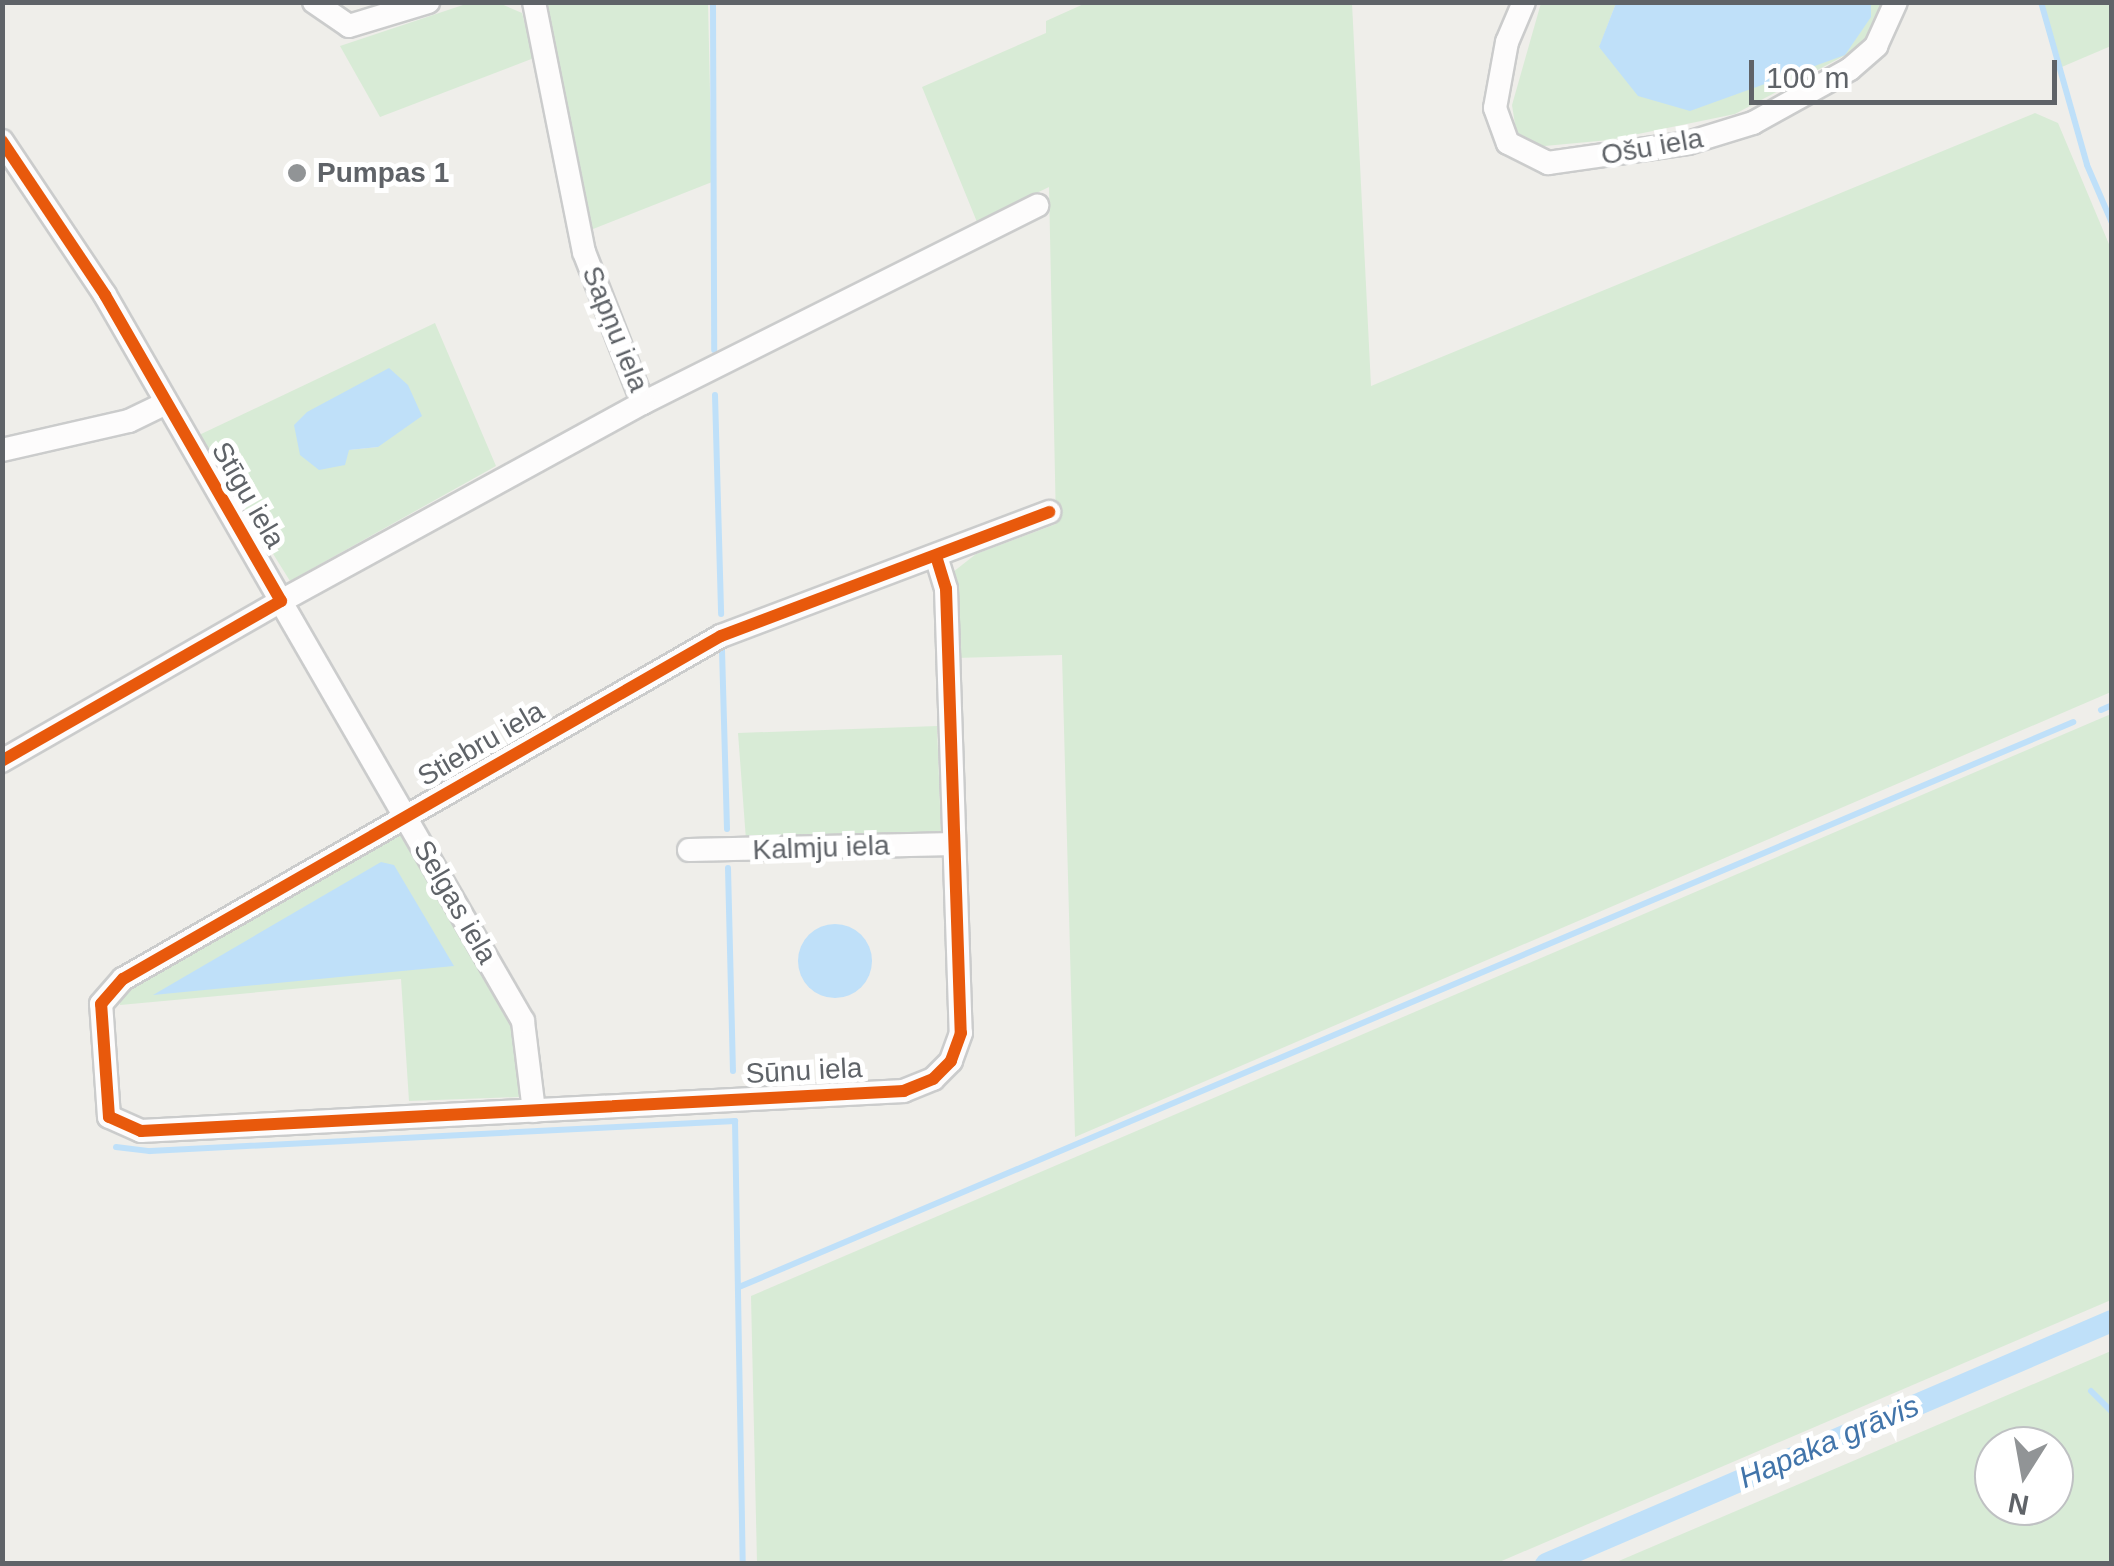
<!DOCTYPE html>
<meta charset="utf-8">
<style>
body{margin:0}
#map{position:relative;width:2114px;height:1566px;overflow:hidden;background:#efeeea;font-family:Arial,sans-serif}
div>[style]{position:absolute}
.green>*{inset:0;background:#d8ebd6}
.water>*{inset:0;background:#bfe0f9}
.round{border-radius:50%}
.stream>*{height:6px;margin:-3px;padding:0 3px;transform-origin:3px;border-radius:3px;background:#bfe0f9}
.canal>*{height:22px;margin:-11px;padding:0 11px;transform-origin:11px;border-radius:11px;background:#bfe0f9}
.roads{filter:drop-shadow(2px 0 #cbcccc) drop-shadow(-2px 0 #cbcccc) drop-shadow(0 2px #cbcccc) drop-shadow(0 -2px #cbcccc)}
.minor>*{height:22px;margin:-11px;padding:0 11px;transform-origin:11px;border-radius:11px;background:#fdfcfc}
.cycleway>*{height:12px;margin:-6px;padding:0 6px;transform-origin:6px;border-radius:6px;background:#e8590c}
.dots>*{width:28px;height:28px;translate:-50% -50%;box-sizing:border-box;border:5px solid #fff;border-radius:50%}
span{translate:-50% -50%;white-space:nowrap;text-align:center;line-height:1.15;-webkit-text-stroke:10px #fff;paint-order:stroke}
.street-label{font-size:28px;color:#5f6368}
.poi-label{font-size:28px;color:#5f6368;font-weight:700}
.left{translate:0 -50%;text-align:left}
.water-label{font-size:30px;color:#4174aa;font-style:italic}
.frame{position:absolute;inset:0;border:5px solid #5f6368;pointer-events:none}
.north{position:absolute;left:1974px;top:1426px;width:100px;height:100px;box-sizing:border-box;background:#fff;border:2px solid #bfc1c3;border-radius:50%;rotate:191deg;font-size:28px;font-weight:700;line-height:40px;text-align:center;color:#5f6368}
.north::after{content:'';display:block;margin:auto;width:35px;height:45px;background:#919496;clip-path:polygon(50% 0,100% 100%,50% 72%,0 100%)}
.scale{position:absolute;left:1749px;top:60px;width:308px;height:45px;box-sizing:border-box;border:5px solid #5f6368;border-top:0;padding-left:12px;font-size:30px;line-height:35px;white-space:nowrap;color:#5f6368;-webkit-text-stroke:8px #fff;paint-order:stroke}
</style>
<div id="map">
<div class="green">
<i style="clip-path:polygon(469px 3px,499px 3px,522px 13px,534px 58px,380px 117px,340px 46px)"></i>
<i style="clip-path:polygon(546px 3px,708px 3px,712px 182px,588px 231px)"></i>
<i style="clip-path:polygon(1086px 3px,1352px 3px,1371px 386px,2035px 113px,2058px 123px,2111px 249px,2111px 692px,1075px 1137px,1062px 655px,955px 658px,953px 572px,976px 554px,1056px 524px,1049px 187px,977px 222px,922px 87px,1046px 33px,1046px 21px)"></i>
<i style="clip-path:polygon(1541px 3px,1616px 3px,1599px 48px,1871px 17px,1871px 3px,1889px 5px,1857px 49px,1735px 114px,1609px 140px,1534px 147px,1516px 131px,1512px 105px)"></i>
<i style="clip-path:polygon(2041px 3px,2111px 3px,2111px 46px,2057px 69px)"></i>
<i style="clip-path:polygon(evenodd,435px 323px,496px 466px,290px 581px,199px 435px,435px 323px,294px 425px,378px 447px,349px 450px,294px 425px)"></i>
<i style="clip-path:polygon(2111px 714px,2111px 1300px,1497px 1563px,757px 1563px,751px 1296px)"></i>
<i style="clip-path:polygon(937px 726px,941px 832px,746px 840px,738px 733px)"></i>
<i style="clip-path:polygon(398px 831px,518px 1034px,519px 1097px,409px 1101px,401px 979px,120px 1005px,120px 993px)"></i>
<i style="clip-path:polygon(evenodd,2111px 1351px,2111px 1563px,1614px 1563px,2111px 1351px,1994px 1446px,2054px 1446px,2054px 1506px,1994px 1506px,1994px 1446px)"></i>
</div>
<div class="water">
<i style="clip-path:polygon(1616px 3px,1871px 3px,1871px 17px,1845px 55px,1690px 111px,1638px 96px,1599px 47px)"></i>
<i style="clip-path:polygon(389px 368px,408px 385px,422px 416px,378px 447px,349px 450px,345px 465px,319px 470px,300px 455px,294px 425px,307px 412px)"></i>
<i style="clip-path:polygon(381px 862px,394px 865px,454px 966px,153px 995px)"></i>
<i class="round" style="left:798px;top:924px;width:74px;height:74px"></i>
</div>
<div class="stream">
<i style="left:713px;top:2px;width:348px;rotate:89.8deg"></i>
<i style="left:2041px;top:2px;width:169px;rotate:74.2deg"></i>
<i style="left:2087px;top:165px;width:63px;rotate:66.7deg"></i>
<i style="left:715px;top:395px;width:219px;rotate:88.4deg"></i>
<i style="left:722px;top:650px;width:179px;rotate:88.4deg"></i>
<i style="left:2101px;top:710px;width:12px;rotate:-24deg"></i>
<i style="left:728px;top:868px;width:203px;rotate:88.6deg"></i>
<i style="left:116px;top:1147px;width:34px;rotate:7deg"></i>
<i style="left:150px;top:1151px;width:586px;rotate:-2.94deg"></i>
<i style="left:735px;top:1121px;width:443px;rotate:89deg"></i>
<i style="left:739px;top:1287px;width:1449px;rotate:-22.95deg"></i>
<i style="left:2091px;top:1391px;width:30px;rotate:45deg"></i>
</div>
<div class="canal">
<i style="left:1546px;top:1564px;width:616px;rotate:-23.24deg"></i>
</div>
<div class="roads">
<div class="minor">
<i style="left:314px;top:2px;width:42px;rotate:34.4deg"></i>
<i style="left:349px;top:26px;width:83px;rotate:-16.9deg"></i>
<i style="left:534px;top:2px;width:255px;rotate:78.7deg"></i>
<i style="left:584px;top:252px;width:162px;rotate:68.7deg"></i>
<i style="left:643px;top:403px;width:441px;rotate:-26.6deg"></i>
<i style="left:1524px;top:2px;width:43px;rotate:113deg"></i>
<i style="left:1507px;top:42px;width:67px;rotate:100.3deg"></i>
<i style="left:1495px;top:108px;width:37px;rotate:70deg"></i>
<i style="left:1508px;top:143px;width:45px;rotate:26.6deg"></i>
<i style="left:1548px;top:163px;width:141px;rotate:-8.1deg"></i>
<i style="left:1688px;top:143px;width:68px;rotate:-17.1deg"></i>
<i style="left:1753px;top:123px;width:111px;rotate:-29.1deg"></i>
<i style="left:1850px;top:69px;width:35px;rotate:-41deg"></i>
<i style="left:1876px;top:46px;width:48px;rotate:-65.6deg"></i>
<i style="left:2px;top:141px;width:185px;rotate:56.2deg"></i>
<i style="left:105px;top:295px;width:353px;rotate:60.1deg"></i>
<i style="left:281px;top:601px;width:322px;rotate:150.2deg"></i>
<i style="left:2px;top:450px;width:130px;rotate:-12.9deg"></i>
<i style="left:129px;top:421px;width:41px;rotate:-25.9deg"></i>
<i style="left:936px;top:556px;width:34px;rotate:73deg"></i>
<i style="left:946px;top:589px;width:444px;rotate:88.1deg"></i>
<i style="left:961px;top:1033px;width:30px;rotate:110deg"></i>
<i style="left:951px;top:1061px;width:25px;rotate:135deg"></i>
<i style="left:933px;top:1079px;width:31px;rotate:158deg"></i>
<i style="left:904px;top:1091px;width:764px;rotate:177deg"></i>
<i style="left:141px;top:1131px;width:35px;rotate:-156deg"></i>
<i style="left:109px;top:1117px;width:113px;rotate:-94deg"></i>
<i style="left:101px;top:1004px;width:33px;rotate:-49deg"></i>
<i style="left:123px;top:979px;width:689px;rotate:-29.84deg"></i>
<i style="left:721px;top:636px;width:351px;rotate:-20.7deg"></i>
<i style="left:689px;top:850px;width:265px;rotate:-1.3deg"></i>
<i style="left:534px;top:1111px;width:91px;rotate:-97deg"></i>
<i style="left:523px;top:1021px;width:485px;rotate:-120deg"></i>
<i style="left:281px;top:601px;width:413px;rotate:-28.7deg"></i>
</div>
</div>
<div class="cycleway">
<i style="left:2px;top:141px;width:185px;rotate:56.2deg"></i>
<i style="left:105px;top:295px;width:353px;rotate:60.1deg"></i>
<i style="left:281px;top:601px;width:322px;rotate:150.2deg"></i>
<i style="left:936px;top:556px;width:34px;rotate:73deg"></i>
<i style="left:946px;top:589px;width:444px;rotate:88.1deg"></i>
<i style="left:961px;top:1033px;width:30px;rotate:110deg"></i>
<i style="left:951px;top:1061px;width:25px;rotate:135deg"></i>
<i style="left:933px;top:1079px;width:31px;rotate:158deg"></i>
<i style="left:904px;top:1091px;width:764px;rotate:177deg"></i>
<i style="left:141px;top:1131px;width:35px;rotate:-156deg"></i>
<i style="left:109px;top:1117px;width:113px;rotate:-94deg"></i>
<i style="left:101px;top:1004px;width:33px;rotate:-49deg"></i>
<i style="left:123px;top:979px;width:689px;rotate:-29.84deg"></i>
<i style="left:721px;top:636px;width:351px;rotate:-20.7deg"></i>
</div>
<div class="dots">
<i style="left:297px;top:173px;background:#919496"></i>
</div>
<div class="street-label">
<span style="left:1652px;top:147px;rotate:-10deg">Ošu iela</span>
<span style="left:615px;top:329px;rotate:68deg">Sapņu iela</span>
<span style="left:248px;top:495px;rotate:60deg">Stīgu iela</span>
<span style="left:481px;top:744px;rotate:-30deg">Stiebru iela</span>
<span style="left:821px;top:848px;rotate:-2deg">Kalmju iela</span>
<span style="left:455px;top:902px;rotate:60deg">Selgas iela</span>
<span style="left:804px;top:1071px;rotate:-3deg">Sūnu iela</span>
</div>
<div class="poi-label">
<span class="left" style="left:317px;top:173px">Pumpas 1</span>
</div>
<div class="water-label">
<span style="left:1829px;top:1442px;rotate:-23deg">Hapaka grāvis</span>
</div>
<div class="frame"></div>
<div class="north">N</div>
<div class="scale">100 m</div>
</div>
